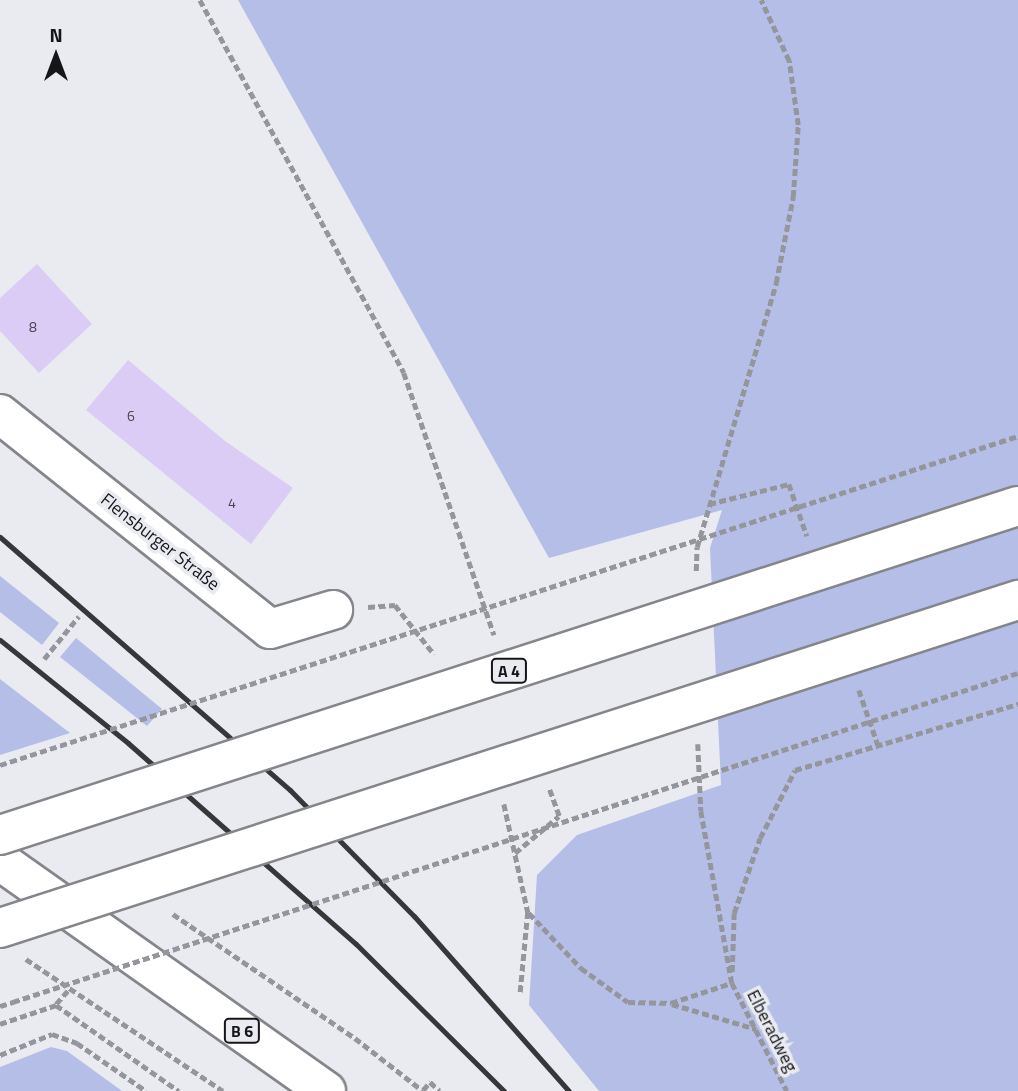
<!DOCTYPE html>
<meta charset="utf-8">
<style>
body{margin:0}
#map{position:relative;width:1018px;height:1091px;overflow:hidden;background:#eaebf1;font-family:"Titillium Web",sans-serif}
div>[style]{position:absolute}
.green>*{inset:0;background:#b4bee7}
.building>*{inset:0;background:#dbccf6}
.path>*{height:4.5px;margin-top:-2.25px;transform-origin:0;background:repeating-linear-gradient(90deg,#95969b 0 7px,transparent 0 10.5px)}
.roads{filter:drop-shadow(2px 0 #85868b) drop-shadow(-2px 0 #85868b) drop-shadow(0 2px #85868b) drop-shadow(0 -2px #85868b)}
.minor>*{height:38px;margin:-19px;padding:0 19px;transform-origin:19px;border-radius:19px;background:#fff}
.major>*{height:38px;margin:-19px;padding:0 19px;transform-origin:19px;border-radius:19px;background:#fff}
.rail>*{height:5px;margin:-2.5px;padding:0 2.5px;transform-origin:2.5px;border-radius:2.5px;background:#363739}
.path-bridge>*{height:4.5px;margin-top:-2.25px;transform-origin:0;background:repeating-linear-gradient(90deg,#95969b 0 7px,transparent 0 10.5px)}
.bridges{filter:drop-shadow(2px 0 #85868b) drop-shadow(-2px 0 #85868b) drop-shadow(0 2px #85868b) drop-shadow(0 -2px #85868b)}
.highway-bridge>*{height:38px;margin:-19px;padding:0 19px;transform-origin:19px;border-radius:19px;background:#fff}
span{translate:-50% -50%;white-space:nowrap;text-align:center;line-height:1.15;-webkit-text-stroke:7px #eaebf1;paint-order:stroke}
.number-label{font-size:14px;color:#464450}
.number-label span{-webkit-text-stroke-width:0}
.shield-label span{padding:2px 5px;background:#eaebf1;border:2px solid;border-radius:5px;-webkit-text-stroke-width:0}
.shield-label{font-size:16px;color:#151618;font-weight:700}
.street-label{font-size:18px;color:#151618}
.north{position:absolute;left:21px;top:21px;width:70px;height:70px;-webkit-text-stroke:5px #eaebf1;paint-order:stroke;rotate:0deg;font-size:19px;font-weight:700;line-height:28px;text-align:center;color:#151618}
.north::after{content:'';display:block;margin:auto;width:24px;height:32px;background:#151618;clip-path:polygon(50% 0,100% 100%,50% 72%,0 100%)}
</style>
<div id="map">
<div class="green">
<i style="clip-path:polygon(238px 0,1018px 0,1018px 1091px,599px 1091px,529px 1005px,537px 875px,577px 835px,721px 785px,710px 548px,722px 510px,549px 558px)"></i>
<i style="clip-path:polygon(0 576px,59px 623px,42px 645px,0 612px)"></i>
<i style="clip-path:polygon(76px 638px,162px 709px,147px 726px,60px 657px)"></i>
<i style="clip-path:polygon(0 679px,70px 733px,0 755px)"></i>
<i style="clip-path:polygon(51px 1047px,67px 1051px,122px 1091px,0 1091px,0 1067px)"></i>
</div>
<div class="building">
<i style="clip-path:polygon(37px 264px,92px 324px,39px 373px,0 331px,0 298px)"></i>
<i style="clip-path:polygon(128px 360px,225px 441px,293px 488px,251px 544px,86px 410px)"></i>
</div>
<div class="path">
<i style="left:200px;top:0;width:425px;rotate:61.3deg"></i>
<i style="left:404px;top:373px;width:277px;rotate:71deg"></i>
<i style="left:709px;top:504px;width:82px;rotate:-14deg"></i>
<i style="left:789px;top:484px;width:55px;rotate:70.9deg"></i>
<i style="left:696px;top:571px;width:24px;rotate:-88deg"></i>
<i style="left:697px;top:547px;width:276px;rotate:-73.3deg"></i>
<i style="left:776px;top:283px;width:88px;rotate:-78.8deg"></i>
<i style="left:793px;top:197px;width:72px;rotate:-86deg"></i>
<i style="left:798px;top:125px;width:65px;rotate:-98deg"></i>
<i style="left:789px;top:61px;width:67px;rotate:-114.7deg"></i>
<i style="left:368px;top:607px;width:27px;rotate:-4deg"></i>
<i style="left:395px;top:605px;width:63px;rotate:51.5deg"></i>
<i style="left:44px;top:659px;width:55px;rotate:-50.9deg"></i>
<i style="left:859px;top:690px;width:58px;rotate:70.9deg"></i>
<i style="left:698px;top:744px;width:67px;rotate:87.4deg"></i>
<i style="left:701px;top:811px;width:175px;rotate:79.8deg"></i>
<i style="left:732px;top:983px;width:121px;rotate:63deg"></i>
<i style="left:504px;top:804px;width:111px;rotate:77.5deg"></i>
<i style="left:528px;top:912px;width:84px;rotate:95.4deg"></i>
<i style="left:515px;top:853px;width:57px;rotate:-40.1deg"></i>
<i style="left:559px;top:816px;width:29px;rotate:-110deg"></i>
<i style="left:529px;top:913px;width:76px;rotate:46.6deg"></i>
<i style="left:581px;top:968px;width:58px;rotate:35.9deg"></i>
<i style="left:628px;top:1002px;width:43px;rotate:1.3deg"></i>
<i style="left:671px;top:1003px;width:64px;rotate:-18.2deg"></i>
<i style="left:173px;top:914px;width:220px;rotate:34.3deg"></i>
<i style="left:355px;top:1038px;width:86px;rotate:37.9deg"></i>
<i style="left:26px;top:959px;width:237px;rotate:33.8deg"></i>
<i style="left:732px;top:972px;width:59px;rotate:-88.1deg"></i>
<i style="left:734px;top:913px;width:79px;rotate:-70.9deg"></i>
<i style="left:760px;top:838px;width:76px;rotate:-62.8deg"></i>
<i style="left:795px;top:770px;width:233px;rotate:-16.5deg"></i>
<i style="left:68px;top:991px;width:18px;rotate:131deg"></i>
<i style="left:56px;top:1005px;width:150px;rotate:35deg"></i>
<i style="left:672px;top:1004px;width:88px;rotate:16.6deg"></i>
<i style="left:0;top:1006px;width:14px;rotate:-17deg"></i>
<i style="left:0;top:1024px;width:59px;rotate:-18.7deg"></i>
<i style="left:0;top:1055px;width:56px;rotate:-22deg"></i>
<i style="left:52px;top:1034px;width:27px;rotate:20deg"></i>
<i style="left:77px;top:1043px;width:84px;rotate:34.8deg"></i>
<i style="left:423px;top:1090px;width:11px;rotate:-49deg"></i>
<i style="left:430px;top:1082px;width:13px;rotate:42deg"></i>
</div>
<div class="roads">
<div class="minor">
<i style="left:0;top:414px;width:345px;rotate:38.5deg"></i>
<i style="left:270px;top:629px;width:66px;rotate:-16.8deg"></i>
</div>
<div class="major">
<i style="left:0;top:861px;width:399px;rotate:35.2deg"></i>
</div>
</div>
<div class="rail">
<i style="left:0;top:537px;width:385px;rotate:41.1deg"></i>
<i style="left:290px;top:790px;width:177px;rotate:45.5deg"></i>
<i style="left:414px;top:916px;width:234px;rotate:48.5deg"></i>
<i style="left:0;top:640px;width:164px;rotate:38.8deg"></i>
<i style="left:128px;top:743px;width:304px;rotate:41.4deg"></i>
<i style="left:356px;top:944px;width:209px;rotate:44.8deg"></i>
</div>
<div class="path-bridge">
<i style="left:0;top:765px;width:1070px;rotate:-17.91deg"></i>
<i style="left:13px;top:1002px;width:1057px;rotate:-18.13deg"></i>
</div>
<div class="bridges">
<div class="highway-bridge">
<i style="left:0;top:835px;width:1070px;rotate:-17.91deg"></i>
<i style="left:0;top:928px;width:1070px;rotate:-17.86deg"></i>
</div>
</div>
<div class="number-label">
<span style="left:33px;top:327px">8</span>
<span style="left:131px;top:416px">6</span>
<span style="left:232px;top:503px">4</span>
</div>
<div class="shield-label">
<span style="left:509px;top:671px">A 4</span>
<span style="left:242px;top:1031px">B 6</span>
</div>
<div class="street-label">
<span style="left:160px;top:542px;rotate:38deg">Flensburger Straße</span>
<span style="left:772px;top:1031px;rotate:63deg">Elberadweg</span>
</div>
<div class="north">N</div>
</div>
